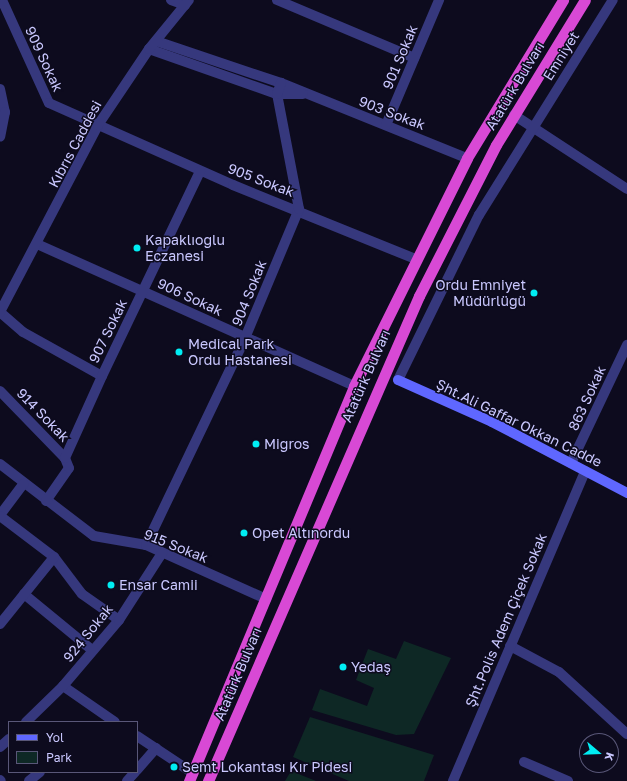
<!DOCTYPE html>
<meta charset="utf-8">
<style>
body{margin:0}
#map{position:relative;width:627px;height:781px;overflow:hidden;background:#0d0b1e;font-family:"Golos Text",sans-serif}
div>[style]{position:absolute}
.green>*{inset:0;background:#0e2825}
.minor>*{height:10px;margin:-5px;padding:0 5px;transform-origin:5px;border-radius:5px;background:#36387d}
.tertiary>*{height:10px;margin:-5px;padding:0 5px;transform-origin:5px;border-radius:5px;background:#36387d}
.secondary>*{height:10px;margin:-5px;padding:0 5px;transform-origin:5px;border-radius:5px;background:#5f67ff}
.trunk>*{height:11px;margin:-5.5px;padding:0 5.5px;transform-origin:5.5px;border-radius:5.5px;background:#d849d5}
.dots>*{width:11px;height:11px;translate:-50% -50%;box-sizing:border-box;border:2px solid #0d0b1e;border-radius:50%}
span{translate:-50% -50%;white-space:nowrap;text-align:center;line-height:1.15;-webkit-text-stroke:3px #0d0b1e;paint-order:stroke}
.street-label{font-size:14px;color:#cac8ff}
.poi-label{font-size:14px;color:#cac8ff}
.left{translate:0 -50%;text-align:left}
.right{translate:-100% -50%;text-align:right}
.legend{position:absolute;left:8px;top:721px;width:130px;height:52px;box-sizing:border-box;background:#0d0b1e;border:1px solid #595778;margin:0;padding:5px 7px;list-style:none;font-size:12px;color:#cac8ff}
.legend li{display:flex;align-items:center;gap:8px;height:20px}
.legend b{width:20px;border:1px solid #595778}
.north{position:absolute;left:579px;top:733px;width:40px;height:40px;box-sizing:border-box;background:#0d0b1e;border:1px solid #595778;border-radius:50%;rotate:109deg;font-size:11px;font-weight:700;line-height:16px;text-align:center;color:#cac8ff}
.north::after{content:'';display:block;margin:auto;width:14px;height:18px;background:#00edf3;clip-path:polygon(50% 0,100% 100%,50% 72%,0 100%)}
</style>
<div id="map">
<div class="green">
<i style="clip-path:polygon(404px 641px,451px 658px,414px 734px,396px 735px,312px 710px,320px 689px,367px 706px,374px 688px,356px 680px,368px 649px,396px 659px)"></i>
<i style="clip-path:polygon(310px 717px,434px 755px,424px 781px,349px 781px,293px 757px)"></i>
<i style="clip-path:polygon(291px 771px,316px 781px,285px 781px)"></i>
</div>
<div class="minor">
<i style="left:2px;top:0;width:113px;rotate:65.5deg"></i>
<i style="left:49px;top:103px;width:201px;rotate:24deg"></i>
<i style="left:233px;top:185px;width:196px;rotate:22.1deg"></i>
<i style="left:171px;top:0;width:15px;rotate:20deg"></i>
<i style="left:277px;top:0;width:149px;rotate:22.9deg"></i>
<i style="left:156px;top:41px;width:132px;rotate:18.6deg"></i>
<i style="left:281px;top:83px;width:201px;rotate:22deg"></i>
<i style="left:149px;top:49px;width:136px;rotate:19.4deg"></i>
<i style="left:277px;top:94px;width:26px"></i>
<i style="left:0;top:89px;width:24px;rotate:78deg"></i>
<i style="left:5px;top:112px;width:25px;rotate:101deg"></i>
<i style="left:514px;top:115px;width:135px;rotate:33.2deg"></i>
<i style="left:386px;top:125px;width:136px;rotate:-67deg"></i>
<i style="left:37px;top:244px;width:347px;rotate:24.1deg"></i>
<i style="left:0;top:312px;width:30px;rotate:41deg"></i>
<i style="left:23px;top:332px;width:90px;rotate:29.1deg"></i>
<i style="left:398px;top:380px;width:184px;rotate:-63.9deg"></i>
<i style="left:479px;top:215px;width:253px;rotate:-58.1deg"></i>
<i style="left:0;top:391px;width:93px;rotate:45.9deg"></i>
<i style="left:571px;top:463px;width:131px;rotate:-64.6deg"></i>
<i style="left:0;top:464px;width:118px;rotate:37.5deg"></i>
<i style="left:94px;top:536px;width:53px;rotate:9.8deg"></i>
<i style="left:146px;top:545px;width:132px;rotate:24.2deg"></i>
<i style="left:46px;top:501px;width:40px;rotate:-55.1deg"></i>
<i style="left:69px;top:468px;width:11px;rotate:-112deg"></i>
<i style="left:65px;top:458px;width:90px;rotate:-65.7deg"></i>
<i style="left:102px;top:376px;width:227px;rotate:-64.4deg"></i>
<i style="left:0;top:515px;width:39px;rotate:-53deg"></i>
<i style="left:0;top:516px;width:68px;rotate:37.2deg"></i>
<i style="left:54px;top:557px;width:46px;rotate:52.9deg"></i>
<i style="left:82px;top:594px;width:45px;rotate:35.1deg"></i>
<i style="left:146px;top:545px;width:229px;rotate:-64.4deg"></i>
<i style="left:245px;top:338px;width:140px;rotate:-67.3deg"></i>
<i style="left:299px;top:209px;width:117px;rotate:-100.8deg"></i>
<i style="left:277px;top:94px;width:12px;rotate:-70deg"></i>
<i style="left:24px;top:594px;width:88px;rotate:39.5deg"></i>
<i style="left:0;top:624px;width:86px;rotate:-51.1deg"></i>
<i style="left:510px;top:646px;width:55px;rotate:28deg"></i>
<i style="left:559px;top:672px;width:92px;rotate:42.4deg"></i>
<i style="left:63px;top:686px;width:63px;rotate:34.7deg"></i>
<i style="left:26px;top:722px;width:52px;rotate:-44.2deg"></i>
<i style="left:63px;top:686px;width:87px;rotate:-49.7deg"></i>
<i style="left:119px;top:620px;width:80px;rotate:-57.3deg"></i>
<i style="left:137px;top:736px;width:67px;rotate:33.5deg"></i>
<i style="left:0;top:747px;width:12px;rotate:-42deg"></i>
<i style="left:524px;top:762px;width:48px;rotate:23.4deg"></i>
<i style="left:137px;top:770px;width:29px;rotate:-49deg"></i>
<i style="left:0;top:780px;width:1px;rotate:45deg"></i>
<i style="left:29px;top:781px;width:14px;rotate:-39deg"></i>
<i style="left:127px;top:781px;width:12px;rotate:-48deg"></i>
<i style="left:453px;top:781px;width:337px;rotate:-66.9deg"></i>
</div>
<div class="tertiary">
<i style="left:0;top:312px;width:211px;rotate:-62.3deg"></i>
<i style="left:98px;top:125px;width:92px;rotate:-56.1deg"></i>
<i style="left:149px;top:49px;width:63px;rotate:-50.8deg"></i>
</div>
<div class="secondary">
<i style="left:398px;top:380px;width:103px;rotate:24.1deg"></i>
<i style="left:492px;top:422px;width:153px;rotate:27.7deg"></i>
</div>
<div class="trunk">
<i style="left:189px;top:781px;width:428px;rotate:-67.3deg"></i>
<i style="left:354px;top:386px;width:254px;rotate:-63.6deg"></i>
<i style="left:467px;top:158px;width:185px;rotate:-58.7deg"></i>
<i style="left:208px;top:781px;width:529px;rotate:-66.49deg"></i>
<i style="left:419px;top:296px;width:169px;rotate:-63deg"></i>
<i style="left:496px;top:145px;width:170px;rotate:-58.5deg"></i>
</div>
<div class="dots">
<i style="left:137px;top:248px;background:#00edf3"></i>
<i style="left:534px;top:293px;background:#00edf3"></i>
<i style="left:179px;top:352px;background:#00edf3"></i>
<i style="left:256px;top:444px;background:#00edf3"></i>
<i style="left:244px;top:533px;background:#00edf3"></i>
<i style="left:111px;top:585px;background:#00edf3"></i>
<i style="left:343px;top:667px;background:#00edf3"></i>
<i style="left:174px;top:767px;background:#00edf3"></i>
</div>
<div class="street-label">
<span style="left:561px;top:56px;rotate:-58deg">Emniyet</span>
<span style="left:400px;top:57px;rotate:-67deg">901 Sokak</span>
<span style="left:44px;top:59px;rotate:65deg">909 Sokak</span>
<span style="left:515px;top:86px;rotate:-59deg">Atatürk Bulvarı</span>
<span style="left:392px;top:113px;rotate:21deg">903 Sokak</span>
<span style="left:75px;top:144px;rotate:-62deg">Kıbrıs Caddesi</span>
<span style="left:261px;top:180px;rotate:21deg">905 Sokak</span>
<span style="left:249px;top:293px;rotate:-68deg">904 Sokak</span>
<span style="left:190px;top:297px;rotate:25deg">906 Sokak</span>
<span style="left:108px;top:331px;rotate:-64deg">907 Sokak</span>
<span style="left:366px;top:376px;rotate:-66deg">Atatürk Bulvarı</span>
<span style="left:587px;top:398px;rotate:-65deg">863 Sokak</span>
<span style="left:43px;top:415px;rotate:46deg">914 Sokak</span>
<span style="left:519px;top:423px;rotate:26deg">Şht.Ali Gaffar Okkan Cadde</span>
<span style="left:176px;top:546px;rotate:22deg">915 Sokak</span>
<span style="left:506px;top:620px;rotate:-67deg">Şht.Polis Adem Çiçek Sokak</span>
<span style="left:88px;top:633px;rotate:-51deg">924 Sokak</span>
<span style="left:238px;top:674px;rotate:-67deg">Atatürk Bulvarı</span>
</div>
<div class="poi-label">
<span class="left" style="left:145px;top:248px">Kapaklıoğlu<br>Eczanesi</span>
<span class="right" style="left:526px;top:293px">Ordu Emniyet<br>Müdürlüğü</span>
<span class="left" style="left:188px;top:352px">Medical Park<br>Ordu Hastanesi</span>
<span class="left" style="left:264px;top:444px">Migros</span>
<span class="left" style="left:252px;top:533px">Opet Altınordu</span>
<span class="left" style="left:119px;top:585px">Ensar Camii</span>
<span class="left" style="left:351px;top:667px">Yedaş</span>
<span class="left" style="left:182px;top:767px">Semt Lokantası Kır Pidesi</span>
</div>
<ul class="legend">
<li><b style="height:5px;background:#5f67ff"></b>Yol</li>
<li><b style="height:11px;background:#0e2825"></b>Park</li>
</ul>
<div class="north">K</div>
</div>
